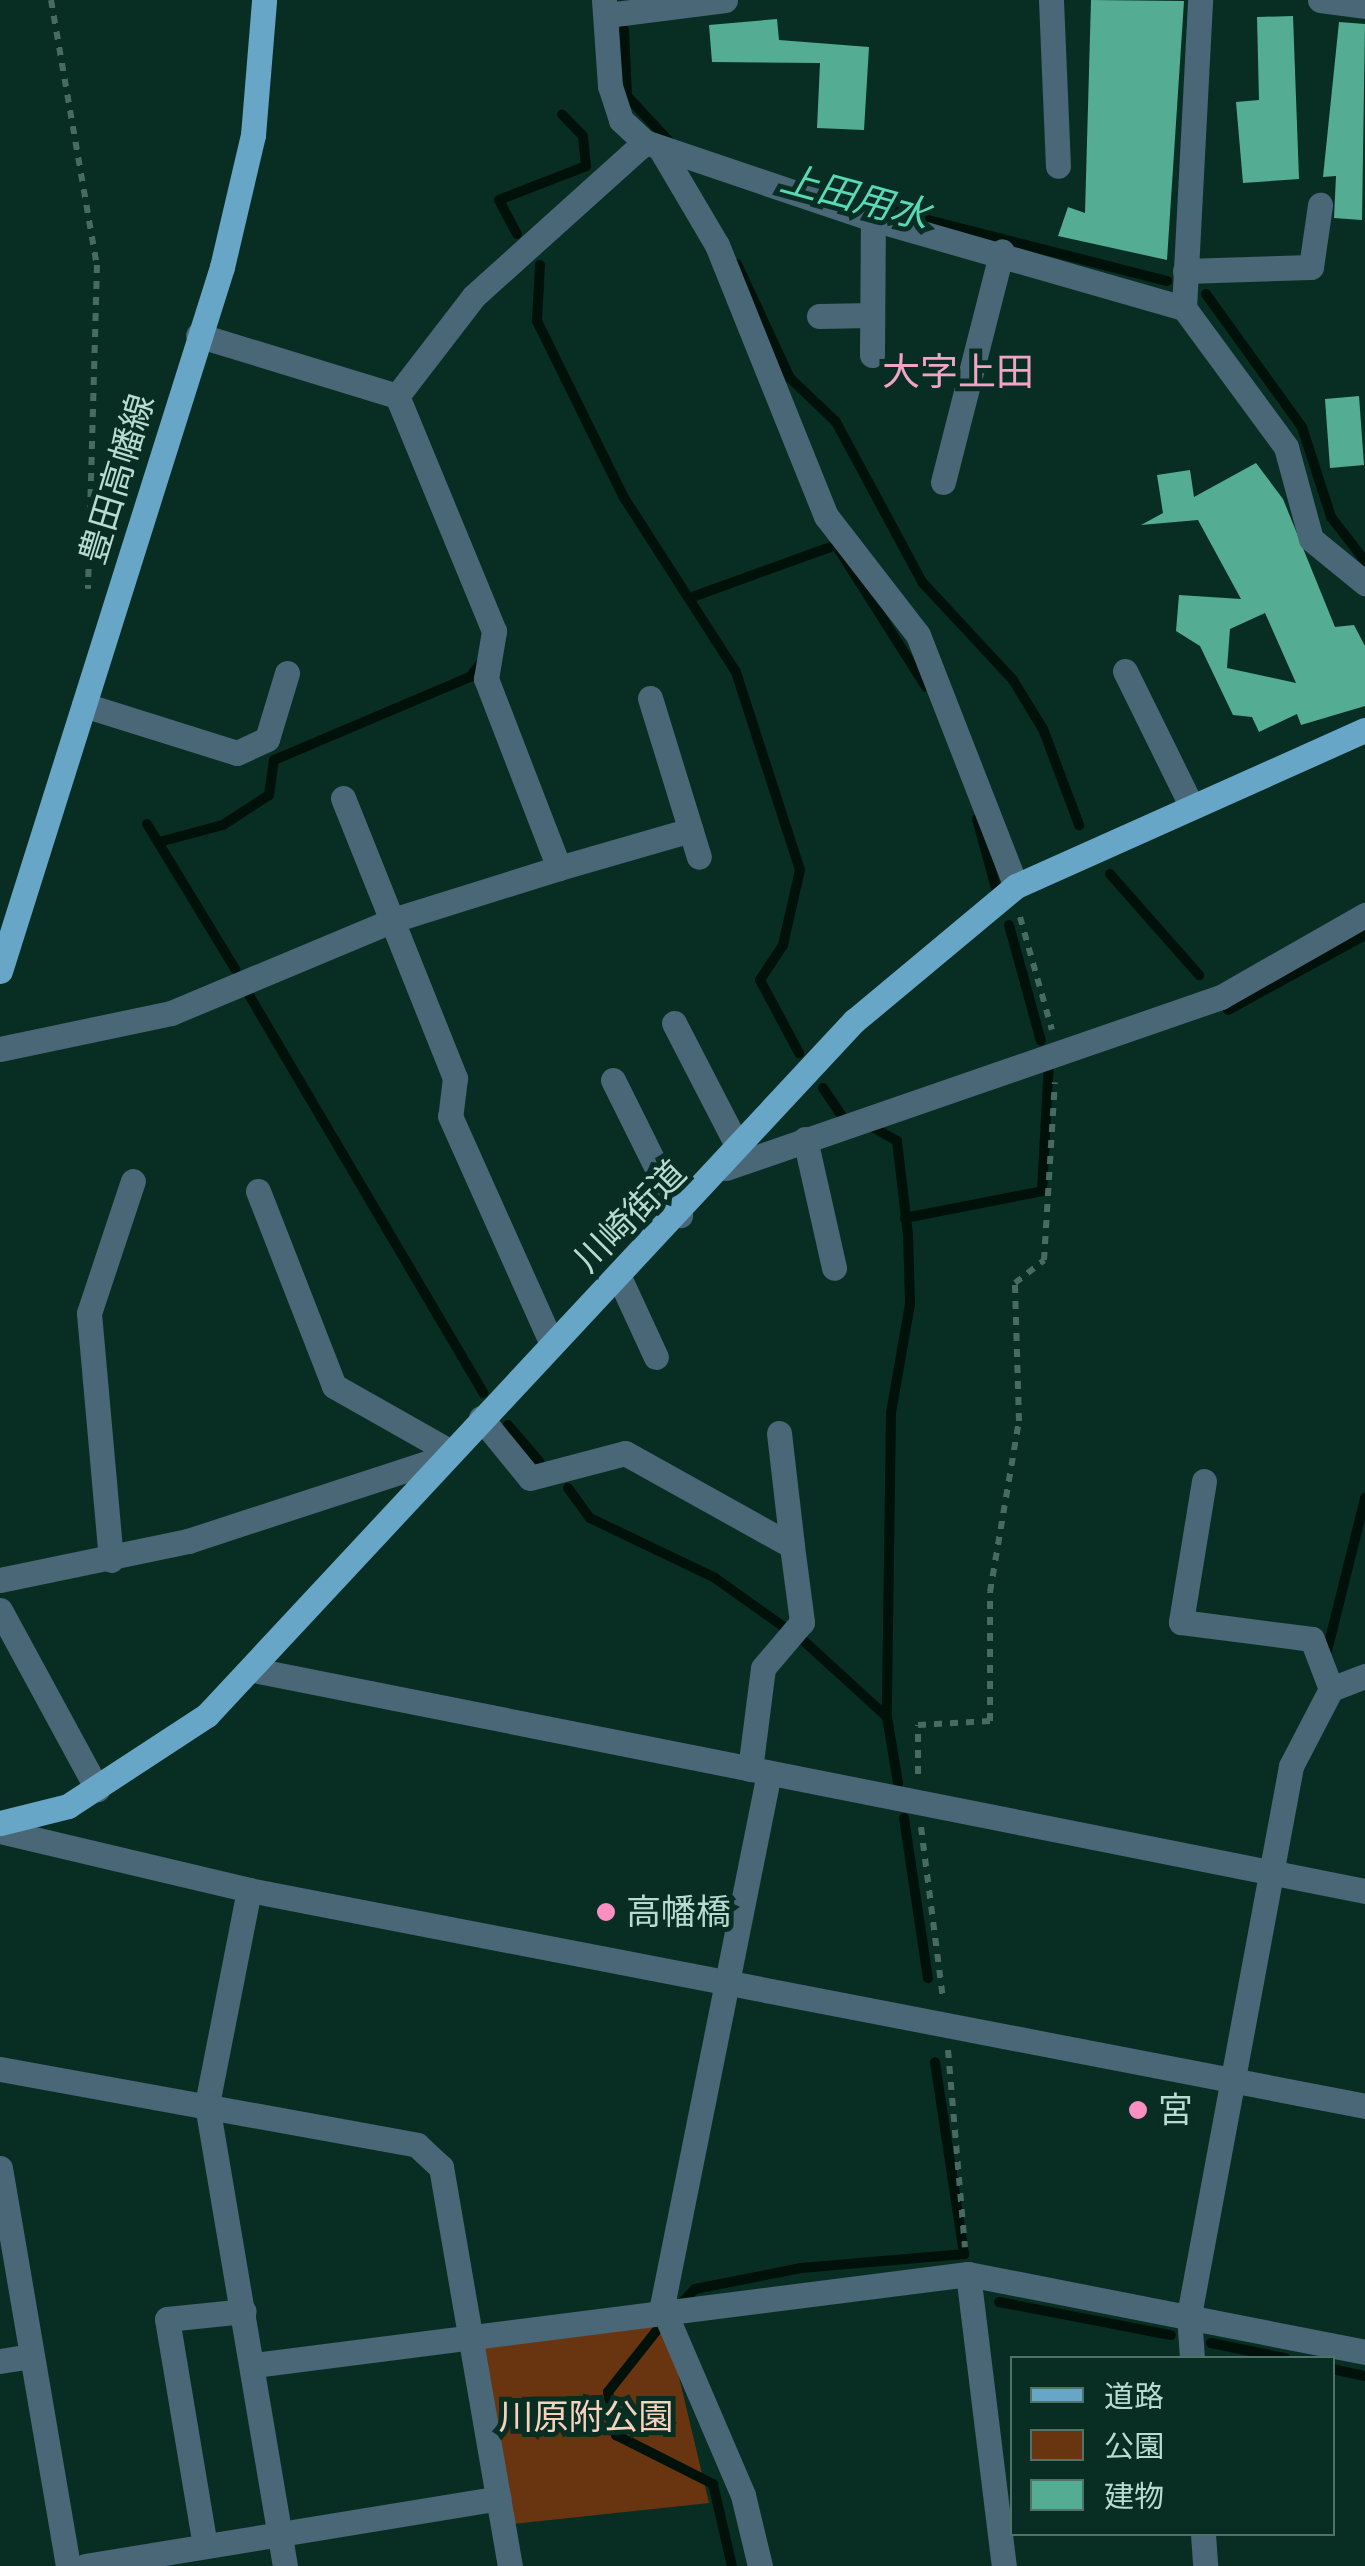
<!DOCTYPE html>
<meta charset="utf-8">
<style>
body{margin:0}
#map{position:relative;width:1365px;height:2566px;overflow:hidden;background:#082e24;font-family:Jost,"Noto Sans JP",sans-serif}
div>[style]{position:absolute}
.green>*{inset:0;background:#693510}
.stream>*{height:10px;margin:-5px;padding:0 5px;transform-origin:5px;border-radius:5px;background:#00110a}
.building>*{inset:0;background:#54ad92}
.path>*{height:6px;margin-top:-3px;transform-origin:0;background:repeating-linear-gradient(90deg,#476b61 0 8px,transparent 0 16px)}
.minor>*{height:25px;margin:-12.5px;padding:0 12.5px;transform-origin:12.5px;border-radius:12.5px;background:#496776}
.major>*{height:25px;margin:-12.5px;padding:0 12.5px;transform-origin:12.5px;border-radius:12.5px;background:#67a6c7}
.dots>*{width:28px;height:28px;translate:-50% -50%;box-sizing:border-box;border:5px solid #082e24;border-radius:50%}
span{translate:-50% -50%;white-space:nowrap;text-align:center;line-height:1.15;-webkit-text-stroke:10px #082e24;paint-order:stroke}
.street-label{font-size:35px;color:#b9dace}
.poi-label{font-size:35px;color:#b9dace}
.left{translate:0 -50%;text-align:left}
.park-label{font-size:35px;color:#f6d2bd}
.water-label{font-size:38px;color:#59d9b5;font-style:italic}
.neighbourhood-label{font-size:38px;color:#f1a4c6}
.legend{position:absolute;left:1010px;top:2356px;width:325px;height:180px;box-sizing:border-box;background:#082e24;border:2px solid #4f7368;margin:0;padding:12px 18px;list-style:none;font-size:30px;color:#b9dace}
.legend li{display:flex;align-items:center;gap:20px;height:50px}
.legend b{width:50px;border:2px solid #4f7368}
</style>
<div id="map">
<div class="green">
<i style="clip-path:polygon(662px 2306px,709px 2503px,503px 2525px,472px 2333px)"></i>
</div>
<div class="stream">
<i style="left:624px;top:30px;width:66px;rotate:87.4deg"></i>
<i style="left:627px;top:96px;width:62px;rotate:47deg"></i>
<i style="left:861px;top:203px;width:316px;rotate:14.3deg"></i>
<i style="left:517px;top:234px;width:38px;rotate:-118deg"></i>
<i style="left:499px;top:200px;width:93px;rotate:-21.3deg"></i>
<i style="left:586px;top:166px;width:30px;rotate:-96deg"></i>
<i style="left:583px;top:136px;width:30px;rotate:-134deg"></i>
<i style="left:737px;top:264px;width:126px;rotate:65.1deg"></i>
<i style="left:790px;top:378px;width:64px;rotate:43.7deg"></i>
<i style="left:836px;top:422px;width:182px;rotate:61.7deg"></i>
<i style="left:922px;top:582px;width:134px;rotate:47.1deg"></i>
<i style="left:1013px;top:680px;width:57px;rotate:58.5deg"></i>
<i style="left:1043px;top:729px;width:103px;rotate:69.4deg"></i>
<i style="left:540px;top:265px;width:56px;rotate:93.1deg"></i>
<i style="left:537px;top:321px;width:195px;rotate:63.8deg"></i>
<i style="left:623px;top:496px;width:209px;rotate:57.3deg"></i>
<i style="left:736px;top:672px;width:208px;rotate:72.1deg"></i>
<i style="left:800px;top:870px;width:77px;rotate:102.8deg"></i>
<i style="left:783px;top:945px;width:42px;rotate:123.3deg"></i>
<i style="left:760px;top:980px;width:83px;rotate:61.9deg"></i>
<i style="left:1206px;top:294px;width:164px;rotate:54.2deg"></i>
<i style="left:1302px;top:427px;width:95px;rotate:72.1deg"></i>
<i style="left:1331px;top:517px;width:56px;rotate:52.3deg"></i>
<i style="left:695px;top:596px;width:150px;rotate:-19.9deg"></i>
<i style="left:836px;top:545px;width:168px;rotate:57.6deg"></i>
<i style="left:977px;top:819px;width:72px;rotate:74.6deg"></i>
<i style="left:147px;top:824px;width:170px;rotate:58.7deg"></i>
<i style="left:159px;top:842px;width:66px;rotate:-14.9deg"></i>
<i style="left:223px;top:825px;width:55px;rotate:-33.1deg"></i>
<i style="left:269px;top:795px;width:35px;rotate:-82deg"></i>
<i style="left:274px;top:760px;width:213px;rotate:-23deg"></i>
<i style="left:470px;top:677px;width:18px;rotate:-52deg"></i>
<i style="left:1110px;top:874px;width:135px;rotate:48.6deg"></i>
<i style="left:1009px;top:925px;width:120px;rotate:74.6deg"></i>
<i style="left:249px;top:995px;width:462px;rotate:59.5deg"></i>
<i style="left:1228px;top:1010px;width:156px;rotate:-28.7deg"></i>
<i style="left:823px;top:1088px;width:32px;rotate:56deg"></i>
<i style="left:871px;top:1126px;width:30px;rotate:30deg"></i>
<i style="left:897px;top:1141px;width:95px;rotate:83.3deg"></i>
<i style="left:908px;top:1235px;width:69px;rotate:88.3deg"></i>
<i style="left:910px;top:1304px;width:111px;rotate:99.9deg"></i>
<i style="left:891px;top:1413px;width:304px;rotate:90.8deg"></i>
<i style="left:887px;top:1717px;width:67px;rotate:80.5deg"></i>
<i style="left:905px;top:1218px;width:140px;rotate:-11.1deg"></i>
<i style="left:1042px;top:1191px;width:129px;rotate:-86.9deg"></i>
<i style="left:508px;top:1425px;width:48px;rotate:49.3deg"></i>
<i style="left:568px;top:1488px;width:37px;rotate:54deg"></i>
<i style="left:590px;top:1518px;width:139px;rotate:25.6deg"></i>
<i style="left:715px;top:1578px;width:85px;rotate:35.4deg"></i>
<i style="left:805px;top:1642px;width:111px;rotate:42.4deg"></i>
<i style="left:1326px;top:1655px;width:162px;rotate:-76deg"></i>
<i style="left:904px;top:1818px;width:162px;rotate:81.5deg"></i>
<i style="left:999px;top:2302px;width:175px;rotate:10.9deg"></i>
<i style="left:680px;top:2305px;width:22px;rotate:-47deg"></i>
<i style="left:695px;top:2289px;width:108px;rotate:-11.2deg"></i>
<i style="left:801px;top:2268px;width:164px;rotate:-4.9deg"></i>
<i style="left:964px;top:2254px;width:194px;rotate:-98.6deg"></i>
<i style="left:665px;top:2320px;width:92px;rotate:128.4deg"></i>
<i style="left:608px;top:2392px;width:44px;rotate:79.5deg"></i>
<i style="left:616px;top:2435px;width:109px;rotate:26.8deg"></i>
<i style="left:713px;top:2484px;width:84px;rotate:77deg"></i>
<i style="left:1211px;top:2343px;width:76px;rotate:11.5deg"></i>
<i style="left:1332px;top:2369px;width:34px;rotate:12deg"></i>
</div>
<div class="building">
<i style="clip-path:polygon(1091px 0,1184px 1px,1167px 260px,1058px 236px,1068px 207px,1085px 213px)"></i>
<i style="clip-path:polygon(1293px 16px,1299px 179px,1243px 183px,1236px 102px,1259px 100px,1257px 17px)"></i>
<i style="clip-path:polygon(777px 19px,779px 40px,869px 47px,864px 130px,817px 128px,820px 63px,712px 62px,709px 25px)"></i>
<i style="clip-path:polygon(1339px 22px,1365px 24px,1362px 220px,1334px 218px,1336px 176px,1323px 177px)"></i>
<i style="clip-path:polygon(1359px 396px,1364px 465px,1330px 468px,1325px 399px)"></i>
<i style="clip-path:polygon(evenodd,1256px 463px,1283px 499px,1335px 627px,1354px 625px,1365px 646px,1365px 706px,1301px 725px,1297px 714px,1259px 732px,1252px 717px,1233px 715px,1200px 646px,1176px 631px,1179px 595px,1241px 599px,1198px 520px,1141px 525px,1163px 513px,1157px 475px,1190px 470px,1194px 497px,1256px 463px,1265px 613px,1296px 683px,1227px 668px,1230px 629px,1265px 613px)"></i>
</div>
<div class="path">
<i style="left:51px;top:0;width:269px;rotate:80.2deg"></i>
<i style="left:97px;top:265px;width:324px;rotate:91.6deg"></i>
<i style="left:1020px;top:917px;width:117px;rotate:74.2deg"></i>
<i style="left:918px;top:1774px;width:49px;rotate:-90deg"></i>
<i style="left:918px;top:1725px;width:72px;rotate:-3.2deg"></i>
<i style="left:990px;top:1721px;width:129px;rotate:-90deg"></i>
<i style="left:990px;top:1592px;width:173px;rotate:-80.4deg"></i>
<i style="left:1019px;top:1421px;width:138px;rotate:-91.7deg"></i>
<i style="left:1015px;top:1283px;width:37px;rotate:-38deg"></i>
<i style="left:1044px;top:1260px;width:178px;rotate:-86.5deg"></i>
<i style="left:921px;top:1827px;width:172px;rotate:82.7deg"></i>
<i style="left:948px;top:2050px;width:198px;rotate:85.1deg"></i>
</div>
<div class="minor">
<i style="left:604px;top:0;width:86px;rotate:86deg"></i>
<i style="left:610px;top:86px;width:36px;rotate:72deg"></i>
<i style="left:621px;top:120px;width:33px;rotate:43deg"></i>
<i style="left:645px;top:142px;width:241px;rotate:18.7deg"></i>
<i style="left:873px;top:219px;width:323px;rotate:16deg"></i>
<i style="left:1184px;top:308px;width:172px;rotate:53.7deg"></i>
<i style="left:1286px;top:447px;width:95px;rotate:74.8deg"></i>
<i style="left:1311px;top:539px;width:70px;rotate:39.2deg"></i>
<i style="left:1051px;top:0;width:166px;rotate:87.6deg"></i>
<i style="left:1320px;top:0;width:45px;rotate:7.6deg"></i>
<i style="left:607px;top:15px;width:119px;rotate:-7.2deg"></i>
<i style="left:661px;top:150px;width:110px;rotate:59.5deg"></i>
<i style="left:717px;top:245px;width:292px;rotate:68.1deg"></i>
<i style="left:826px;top:516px;width:150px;rotate:52.3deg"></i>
<i style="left:918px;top:635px;width:269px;rotate:68.7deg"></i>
<i style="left:1185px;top:271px;width:126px;rotate:-1.8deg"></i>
<i style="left:1311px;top:267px;width:63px;rotate:-81.7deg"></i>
<i style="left:1184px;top:308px;width:308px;rotate:-87deg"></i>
<i style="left:819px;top:316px;width:53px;rotate:-1.1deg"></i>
<i style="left:872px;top:355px;width:136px;rotate:-89.6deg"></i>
<i style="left:397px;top:396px;width:126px;rotate:-52.4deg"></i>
<i style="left:474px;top:296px;width:230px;rotate:-42deg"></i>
<i style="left:943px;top:482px;width:238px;rotate:-75.7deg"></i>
<i style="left:1125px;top:671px;width:149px;rotate:63.8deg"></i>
<i style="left:650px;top:698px;width:166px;rotate:72.9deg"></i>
<i style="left:84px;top:705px;width:160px;rotate:17.4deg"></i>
<i style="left:237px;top:753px;width:33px;rotate:-25deg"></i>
<i style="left:267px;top:739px;width:69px;rotate:-73.1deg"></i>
<i style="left:343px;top:798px;width:302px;rotate:68.2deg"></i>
<i style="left:455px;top:1078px;width:38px;rotate:97deg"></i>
<i style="left:450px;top:1116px;width:250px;rotate:65.9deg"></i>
<i style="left:559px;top:868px;width:137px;rotate:-16.1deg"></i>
<i style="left:674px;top:1023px;width:144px;rotate:62.7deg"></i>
<i style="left:0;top:1049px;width:175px;rotate:-11.9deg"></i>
<i style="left:171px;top:1013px;width:241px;rotate:-22.7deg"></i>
<i style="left:393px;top:920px;width:174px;rotate:-17.4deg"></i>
<i style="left:559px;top:868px;width:203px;rotate:-111.1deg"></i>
<i style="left:486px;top:679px;width:49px;rotate:-80.5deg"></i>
<i style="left:494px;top:631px;width:254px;rotate:-112.4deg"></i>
<i style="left:397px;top:396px;width:208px;rotate:-163deg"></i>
<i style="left:613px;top:1080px;width:151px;rotate:63.6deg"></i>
<i style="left:805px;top:1139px;width:132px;rotate:77.3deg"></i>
<i style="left:726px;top:1168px;width:524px;rotate:-19.06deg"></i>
<i style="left:1221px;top:997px;width:166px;rotate:-29.7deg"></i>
<i style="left:258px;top:1191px;width:209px;rotate:68.7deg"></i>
<i style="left:334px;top:1386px;width:132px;rotate:29.5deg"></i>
<i style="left:619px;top:1277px;width:88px;rotate:65.2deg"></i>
<i style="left:481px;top:1418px;width:77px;rotate:50.8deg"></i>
<i style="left:530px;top:1478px;width:98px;rotate:-14.7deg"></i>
<i style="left:625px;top:1453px;width:191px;rotate:29.1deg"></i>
<i style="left:792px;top:1546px;width:77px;rotate:82.5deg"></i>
<i style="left:802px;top:1622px;width:60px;rotate:130.3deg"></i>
<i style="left:763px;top:1668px;width:102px;rotate:97.3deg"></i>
<i style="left:779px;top:1433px;width:114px;rotate:83.4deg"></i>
<i style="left:1204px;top:1481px;width:143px;rotate:99.3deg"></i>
<i style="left:1181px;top:1622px;width:132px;rotate:7.4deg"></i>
<i style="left:1312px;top:1639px;width:53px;rotate:69.2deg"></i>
<i style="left:111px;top:1560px;width:248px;rotate:-95.1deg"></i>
<i style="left:89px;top:1313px;width:139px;rotate:-71.6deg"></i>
<i style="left:0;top:1580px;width:192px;rotate:-11.7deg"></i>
<i style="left:188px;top:1541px;width:267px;rotate:-18.1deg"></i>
<i style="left:0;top:1610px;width:204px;rotate:61.5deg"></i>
<i style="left:254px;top:1670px;width:1133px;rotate:11.25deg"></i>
<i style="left:0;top:1831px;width:256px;rotate:13.3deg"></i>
<i style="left:249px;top:1890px;width:1137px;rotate:10.95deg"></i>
<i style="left:249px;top:1890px;width:219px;rotate:101.1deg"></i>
<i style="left:207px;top:2105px;width:468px;rotate:80.4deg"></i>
<i style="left:0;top:2069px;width:424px;rotate:10.3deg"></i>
<i style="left:417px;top:2145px;width:33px;rotate:43deg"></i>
<i style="left:441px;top:2167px;width:405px;rotate:80.2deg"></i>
<i style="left:0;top:2168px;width:404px;rotate:80.3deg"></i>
<i style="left:968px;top:2274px;width:294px;rotate:83deg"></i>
<i style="left:1192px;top:2358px;width:43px;rotate:-94deg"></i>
<i style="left:1189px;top:2315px;width:558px;rotate:-79.47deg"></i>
<i style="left:1291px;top:1766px;width:87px;rotate:-62.5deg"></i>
<i style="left:1331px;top:1689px;width:36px;rotate:-21deg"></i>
<i style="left:0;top:2361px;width:31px;rotate:-9deg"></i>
<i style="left:254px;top:2365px;width:720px;rotate:-7.26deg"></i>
<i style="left:968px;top:2274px;width:405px;rotate:11.1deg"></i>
<i style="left:1203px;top:2534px;width:32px;rotate:86deg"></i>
<i style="left:205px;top:2546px;width:230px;rotate:-99.5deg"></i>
<i style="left:167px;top:2319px;width:77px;rotate:-5.9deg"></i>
<i style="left:85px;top:2566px;width:419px;rotate:-9.3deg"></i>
<i style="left:760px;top:2566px;width:73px;rotate:-103.5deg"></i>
<i style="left:743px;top:2495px;width:206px;rotate:-113.2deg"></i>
<i style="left:662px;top:2306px;width:544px;rotate:-78.65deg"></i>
</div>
<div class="major">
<i style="left:0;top:971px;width:738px;rotate:-72.5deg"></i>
<i style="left:222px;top:267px;width:136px;rotate:-76.8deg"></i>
<i style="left:253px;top:135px;width:135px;rotate:-85.3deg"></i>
<i style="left:0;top:1823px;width:70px;rotate:-14deg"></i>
<i style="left:68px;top:1806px;width:166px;rotate:-33.2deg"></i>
<i style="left:207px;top:1715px;width:949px;rotate:-47.01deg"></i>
<i style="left:854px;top:1021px;width:211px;rotate:-39.8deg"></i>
<i style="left:1016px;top:886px;width:382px;rotate:-24.1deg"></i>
</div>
<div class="dots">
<i style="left:606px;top:1912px;background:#fc8fc2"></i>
<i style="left:1138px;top:2110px;background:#fc8fc2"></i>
</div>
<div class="street-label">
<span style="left:117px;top:479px;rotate:-73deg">豊田高幡線</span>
<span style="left:630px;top:1216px;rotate:-45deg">川崎街道</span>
</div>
<div class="poi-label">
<span class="left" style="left:626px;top:1912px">高幡橋</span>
<span class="left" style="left:1158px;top:2110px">宮</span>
</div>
<div class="park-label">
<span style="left:586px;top:2417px">川原附公園</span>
</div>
<div class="water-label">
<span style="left:855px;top:197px;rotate:15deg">上田用水</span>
</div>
<div class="neighbourhood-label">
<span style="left:958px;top:372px">大字上田</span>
</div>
<ul class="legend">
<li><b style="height:12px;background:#67a6c7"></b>道路</li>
<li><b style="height:28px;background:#693510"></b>公園</li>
<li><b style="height:28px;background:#54ad92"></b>建物</li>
</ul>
</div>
